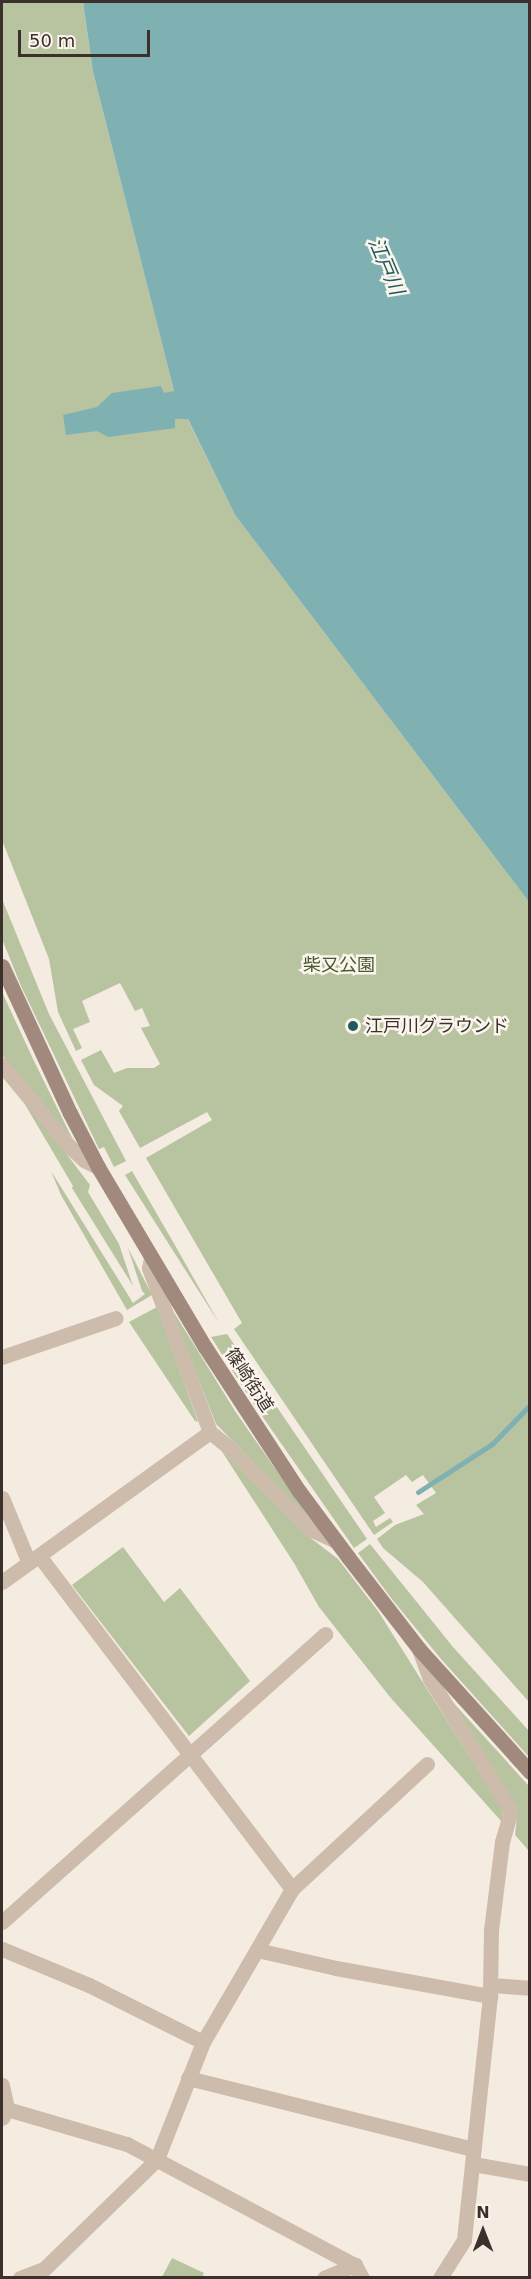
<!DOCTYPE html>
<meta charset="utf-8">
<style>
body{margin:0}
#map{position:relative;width:531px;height:2279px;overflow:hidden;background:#f4ebe1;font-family:"DejaVu Sans","Noto Sans JP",sans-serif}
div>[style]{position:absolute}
.green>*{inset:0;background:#b8c4a0}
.water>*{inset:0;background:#7fb0b2}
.stream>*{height:5px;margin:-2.5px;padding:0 2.5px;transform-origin:2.5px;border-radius:2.5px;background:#7fb0b2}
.street>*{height:15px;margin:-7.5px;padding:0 7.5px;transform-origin:7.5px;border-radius:7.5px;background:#cdbbac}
.secondary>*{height:15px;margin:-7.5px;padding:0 7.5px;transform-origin:7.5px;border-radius:7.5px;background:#a18a7d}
.dots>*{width:16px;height:16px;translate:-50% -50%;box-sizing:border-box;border:3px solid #fbf5ee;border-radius:50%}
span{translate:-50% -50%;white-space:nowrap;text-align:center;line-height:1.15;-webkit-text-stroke:5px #fbf5ee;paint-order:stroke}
.park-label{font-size:18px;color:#4a5a2e}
.poi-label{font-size:18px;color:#3b302b}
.left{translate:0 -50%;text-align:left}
.street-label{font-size:18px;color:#3b302b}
.water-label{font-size:20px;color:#1f5a5e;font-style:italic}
.frame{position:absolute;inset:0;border:3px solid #3b302b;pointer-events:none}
.north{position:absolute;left:453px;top:2201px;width:60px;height:60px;-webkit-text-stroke:4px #fbf5ee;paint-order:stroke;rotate:0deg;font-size:16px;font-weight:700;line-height:24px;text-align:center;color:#3b302b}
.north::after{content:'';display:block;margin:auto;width:21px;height:27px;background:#3b302b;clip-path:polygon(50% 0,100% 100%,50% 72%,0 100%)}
.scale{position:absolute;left:18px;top:30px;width:132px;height:27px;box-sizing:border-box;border:3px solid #3b302b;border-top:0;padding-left:8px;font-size:18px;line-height:21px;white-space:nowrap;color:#3b302b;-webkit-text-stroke:4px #fbf5ee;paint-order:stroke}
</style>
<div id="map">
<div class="green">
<i style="clip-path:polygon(2px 2px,83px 2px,93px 72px,174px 391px,235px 515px,529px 902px,529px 1702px,423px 1582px,383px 1548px,377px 1539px,395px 1525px,424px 1514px,416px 1505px,436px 1493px,423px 1475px,412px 1482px,406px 1475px,374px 1497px,385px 1513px,373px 1521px,376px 1527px,390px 1518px,393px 1522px,374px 1535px,234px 1329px,242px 1323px,146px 1158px,212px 1120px,207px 1112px,140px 1148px,119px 1111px,123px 1106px,94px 1085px,81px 1060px,101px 1050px,114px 1073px,127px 1068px,154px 1068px,160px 1064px,141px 1028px,150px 1026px,142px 1008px,135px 1011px,120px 983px,82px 1001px,90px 1022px,73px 1029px,82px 1048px,76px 1051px,58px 1012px,49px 959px,2px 840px)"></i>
<i style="clip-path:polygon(2px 899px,49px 1014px,126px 1161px,114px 1167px,104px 1147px,99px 1149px,21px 986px,2px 939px)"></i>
<i style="clip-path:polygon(2px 992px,34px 1061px,77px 1148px,2px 1055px)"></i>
<i style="clip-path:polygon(10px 1079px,90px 1185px,88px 1192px,119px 1244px,133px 1286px,72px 1188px,73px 1186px)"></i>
<i style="clip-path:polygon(51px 1171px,133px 1303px,145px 1294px,142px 1291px,128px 1248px,152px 1295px,127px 1310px,61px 1195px)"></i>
<i style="clip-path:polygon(132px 1171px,176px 1247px,219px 1323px,125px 1175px)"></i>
<i style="clip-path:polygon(170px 1306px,235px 1411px,313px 1523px,216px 1424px)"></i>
<i style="clip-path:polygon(157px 1307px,198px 1422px,195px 1421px,129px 1322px)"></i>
<i style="clip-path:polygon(227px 1334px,367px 1539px,354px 1548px,253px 1403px,211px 1337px)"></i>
<i style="clip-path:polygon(221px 1450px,308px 1536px,338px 1559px,378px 1611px,503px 1810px,502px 1822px,390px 1697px,319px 1607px,294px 1563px)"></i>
<i style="clip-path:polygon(370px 1544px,453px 1647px,529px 1731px,529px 1757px,441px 1659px,391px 1598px,358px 1553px)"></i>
<i style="clip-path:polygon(123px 1547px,164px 1602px,180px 1588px,250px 1681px,189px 1736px,72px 1585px)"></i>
<i style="clip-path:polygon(449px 1698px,529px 1786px,529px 1851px,515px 1835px,518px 1809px)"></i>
<i style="clip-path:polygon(172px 2258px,204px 2273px,202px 2277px,162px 2277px)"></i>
</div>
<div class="water">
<i style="clip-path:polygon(83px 2px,529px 2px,529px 902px,235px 515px,188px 419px,175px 419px,175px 428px,108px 437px,97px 431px,66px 435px,63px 415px,97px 407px,112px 393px,161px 386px,164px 393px,174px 391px,93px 72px)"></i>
</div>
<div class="stream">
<i style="left:418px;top:1492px;width:88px;rotate:-33deg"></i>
<i style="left:492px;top:1444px;width:54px;rotate:-45.7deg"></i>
</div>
<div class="street">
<i style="left:2px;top:1065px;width:105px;rotate:50.4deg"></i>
<i style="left:69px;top:1146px;width:21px;rotate:43deg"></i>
<i style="left:84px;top:1160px;width:16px;rotate:27deg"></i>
<i style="left:151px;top:1258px;width:10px;rotate:101deg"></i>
<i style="left:149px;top:1268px;width:175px;rotate:69.6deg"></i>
<i style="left:2px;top:1357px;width:120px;rotate:-18.9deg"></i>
<i style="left:2px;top:1498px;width:70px;rotate:67.4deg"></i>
<i style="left:40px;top:1557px;width:417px;rotate:52.8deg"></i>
<i style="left:2px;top:1582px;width:256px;rotate:-35.8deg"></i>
<i style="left:210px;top:1432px;width:22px;rotate:39deg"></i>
<i style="left:227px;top:1446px;width:117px;rotate:45deg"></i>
<i style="left:310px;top:1529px;width:29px;rotate:25deg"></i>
<i style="left:419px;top:1649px;width:32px;rotate:70deg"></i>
<i style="left:430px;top:1679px;width:153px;rotate:58.4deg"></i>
<i style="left:510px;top:1809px;width:5px;rotate:90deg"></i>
<i style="left:510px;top:1814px;width:29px;rotate:106deg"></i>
<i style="left:502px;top:1842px;width:89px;rotate:97.1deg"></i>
<i style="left:491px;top:1930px;width:66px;rotate:90.9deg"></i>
<i style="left:490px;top:1996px;width:245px;rotate:96.1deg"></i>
<i style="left:464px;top:2240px;width:45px;rotate:122.3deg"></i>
<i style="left:2px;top:1922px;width:433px;rotate:-41.7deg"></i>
<i style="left:2px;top:1949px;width:94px;rotate:22.5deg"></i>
<i style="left:89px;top:1985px;width:127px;rotate:26.6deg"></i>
<i style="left:257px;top:1950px;width:81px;rotate:12.8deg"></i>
<i style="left:336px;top:1968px;width:157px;rotate:10.3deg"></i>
<i style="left:491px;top:1985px;width:39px;rotate:4deg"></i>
<i style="left:188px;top:2078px;width:293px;rotate:14deg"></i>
<i style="left:2px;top:2085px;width:25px;rotate:78deg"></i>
<i style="left:7px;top:2109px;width:10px;rotate:119deg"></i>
<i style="left:7px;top:2109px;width:125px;rotate:16.3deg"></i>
<i style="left:127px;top:2144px;width:258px;rotate:28deg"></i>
<i style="left:355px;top:2265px;width:15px;rotate:62deg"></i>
<i style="left:473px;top:2164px;width:58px;rotate:10deg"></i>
<i style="left:20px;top:2278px;width:26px;rotate:-21deg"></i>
<i style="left:44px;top:2269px;width:158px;rotate:-44.2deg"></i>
<i style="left:157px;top:2159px;width:126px;rotate:-68.5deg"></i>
<i style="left:203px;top:2042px;width:177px;rotate:-59.8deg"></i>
<i style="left:292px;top:1889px;width:184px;rotate:-42.8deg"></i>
<i style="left:324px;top:2278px;width:34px;rotate:-23deg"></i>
</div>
<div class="secondary">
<i style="left:2px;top:966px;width:162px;rotate:65.2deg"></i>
<i style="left:70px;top:1113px;width:61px;rotate:62.6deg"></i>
<i style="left:98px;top:1167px;width:209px;rotate:59.3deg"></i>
<i style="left:205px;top:1347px;width:172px;rotate:56.9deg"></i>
<i style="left:299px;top:1491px;width:82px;rotate:53.4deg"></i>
<i style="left:348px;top:1557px;width:116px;rotate:52.3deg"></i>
<i style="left:419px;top:1649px;width:166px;rotate:47.9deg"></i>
</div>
<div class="dots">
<i style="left:353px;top:1026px;background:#1f5a5e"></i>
</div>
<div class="park-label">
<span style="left:339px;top:965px">柴又公園</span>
</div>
<div class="poi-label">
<span class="left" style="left:365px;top:1026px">江戸川グラウンド</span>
</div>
<div class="street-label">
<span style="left:249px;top:1380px;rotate:57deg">篠崎街道</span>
</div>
<div class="water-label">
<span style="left:386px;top:266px;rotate:67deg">江戸川</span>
</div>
<div class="frame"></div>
<div class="north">N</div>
<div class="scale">50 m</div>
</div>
